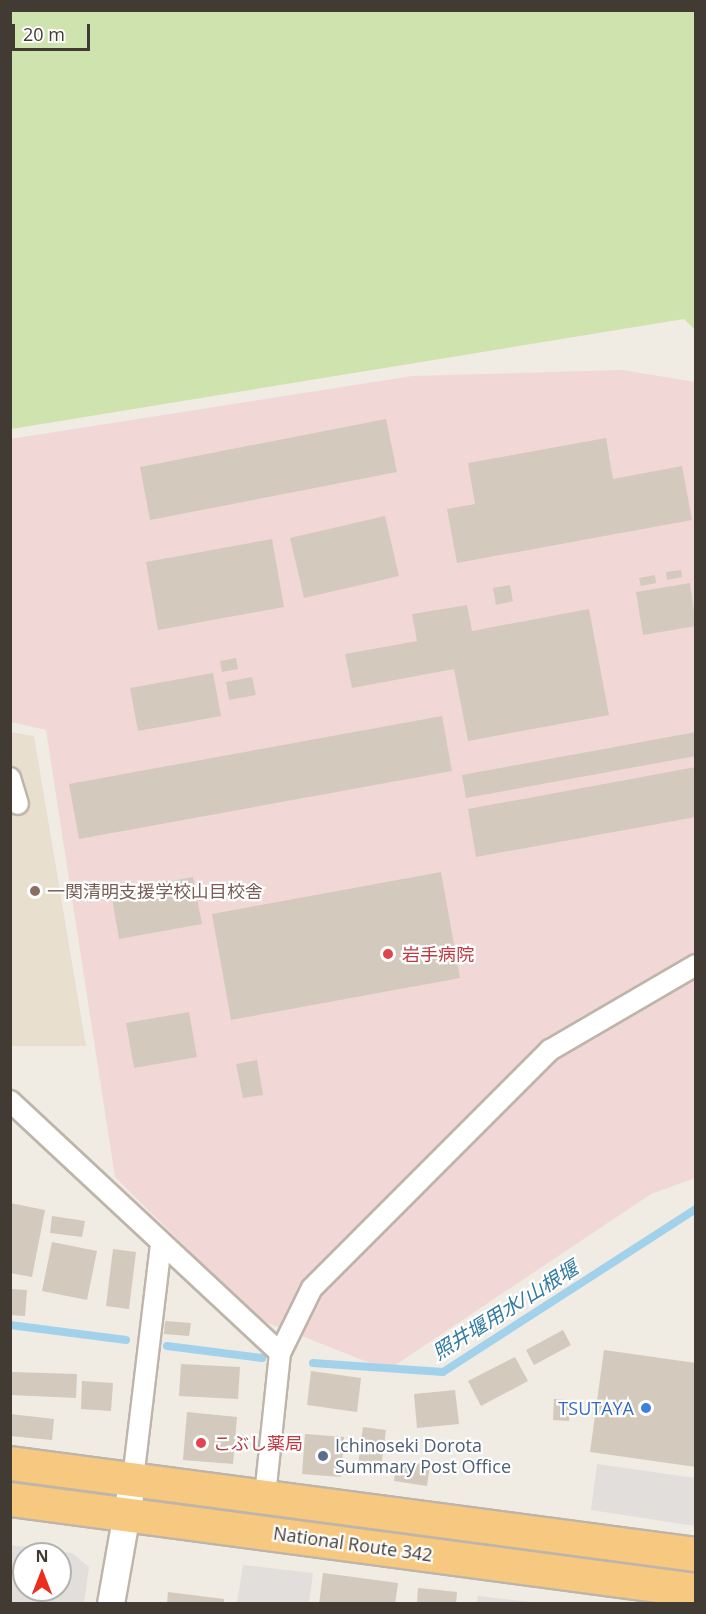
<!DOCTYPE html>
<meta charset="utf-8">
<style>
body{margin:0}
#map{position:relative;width:706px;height:1614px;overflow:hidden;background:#f0ebe3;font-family:"Open Sans","Noto Sans JP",sans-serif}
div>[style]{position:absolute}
.education>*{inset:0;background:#e9dfce}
.medical>*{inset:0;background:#f1d8d7}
.green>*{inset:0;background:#cfe3ae}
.parking>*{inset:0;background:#e1dedc}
.stream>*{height:8px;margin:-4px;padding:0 4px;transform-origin:4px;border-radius:4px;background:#a2d2eb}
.building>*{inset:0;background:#d4c9bd}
.roads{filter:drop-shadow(2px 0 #beb5aa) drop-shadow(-2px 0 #beb5aa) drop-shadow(0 2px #beb5aa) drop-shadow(0 -2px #beb5aa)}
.minor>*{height:20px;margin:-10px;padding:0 10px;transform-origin:10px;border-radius:10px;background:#fff}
.tertiary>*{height:26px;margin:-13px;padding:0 13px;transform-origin:13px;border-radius:13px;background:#fff}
.trunk>*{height:33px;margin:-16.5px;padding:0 16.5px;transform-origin:16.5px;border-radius:16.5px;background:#f6c880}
.dots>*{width:16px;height:16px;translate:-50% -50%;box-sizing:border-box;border:3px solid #fff;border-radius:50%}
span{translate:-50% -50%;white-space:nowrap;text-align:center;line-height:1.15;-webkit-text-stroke:4.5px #fff;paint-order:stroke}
.education-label{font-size:18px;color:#785e54}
.left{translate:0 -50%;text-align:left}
.health-label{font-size:18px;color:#be3a42}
.shop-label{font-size:18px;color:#366cbe}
.right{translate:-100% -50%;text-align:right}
.service-label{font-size:18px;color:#4e5e75}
.street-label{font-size:18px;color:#423b34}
.water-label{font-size:20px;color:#337a9f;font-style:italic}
.frame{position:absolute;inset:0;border:12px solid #423b34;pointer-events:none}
.north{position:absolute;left:12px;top:1542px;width:60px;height:60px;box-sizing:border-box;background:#fff;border:2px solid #b3b1ae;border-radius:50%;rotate:0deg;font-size:16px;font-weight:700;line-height:24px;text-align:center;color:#423b34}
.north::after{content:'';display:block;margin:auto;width:21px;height:27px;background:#ec2e1e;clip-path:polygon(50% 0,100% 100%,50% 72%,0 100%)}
.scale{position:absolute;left:12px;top:24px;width:78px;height:27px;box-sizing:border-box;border:3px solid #423b34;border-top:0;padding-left:8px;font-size:18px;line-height:21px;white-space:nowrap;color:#423b34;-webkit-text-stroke:4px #fff;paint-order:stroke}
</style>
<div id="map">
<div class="education">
<i style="clip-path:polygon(10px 732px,34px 736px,86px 1046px,11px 1046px)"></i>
</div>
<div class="medical">
<i style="clip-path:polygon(622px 370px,695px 382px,695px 1178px,651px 1194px,388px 1370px,258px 1319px,115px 1177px,46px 730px,11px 722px,10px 439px,412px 376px)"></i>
</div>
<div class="green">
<i style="clip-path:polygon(11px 10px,695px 11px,695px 330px,684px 319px,11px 429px)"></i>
</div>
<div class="parking">
<i style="clip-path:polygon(597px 1464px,695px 1478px,695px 1526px,591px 1510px)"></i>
<i style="clip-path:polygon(evenodd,11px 1545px,72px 1553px,89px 1567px,84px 1603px,11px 1603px,11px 1545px,24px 1554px,60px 1554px,60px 1590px,24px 1590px,24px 1554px)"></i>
<i style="clip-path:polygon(243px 1565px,313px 1573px,309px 1603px,237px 1603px)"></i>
<i style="clip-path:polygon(478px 1596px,539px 1603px,477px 1603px)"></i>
</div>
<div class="stream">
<i style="left:10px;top:1325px;width:117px;rotate:7.4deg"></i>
<i style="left:167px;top:1346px;width:96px;rotate:7.2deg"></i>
<i style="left:313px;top:1363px;width:130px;rotate:4deg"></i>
<i style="left:443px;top:1372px;width:301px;rotate:-32.8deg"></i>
</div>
<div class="building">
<i style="clip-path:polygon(386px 419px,397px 472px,150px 520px,140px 467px)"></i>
<i style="clip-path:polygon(606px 438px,613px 479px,682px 466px,692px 520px,457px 563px,447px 509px,475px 504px,468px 463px)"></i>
<i style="clip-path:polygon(385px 516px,399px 576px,304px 598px,290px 538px)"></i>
<i style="clip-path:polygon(272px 539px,284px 607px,158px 630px,146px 562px)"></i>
<i style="clip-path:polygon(681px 570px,682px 577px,667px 580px,666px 572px)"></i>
<i style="clip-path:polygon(655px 575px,656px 583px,641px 586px,639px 578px)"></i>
<i style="clip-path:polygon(690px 583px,696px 626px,643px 635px,636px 592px)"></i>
<i style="clip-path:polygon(510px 585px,513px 601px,496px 605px,493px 588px)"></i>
<i style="clip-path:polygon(467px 605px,472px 631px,589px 609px,609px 715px,468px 741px,454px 669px,352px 688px,345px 654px,417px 641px,412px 614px)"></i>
<i style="clip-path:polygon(236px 658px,238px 669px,222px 672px,220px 661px)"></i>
<i style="clip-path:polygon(213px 673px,221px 716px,138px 731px,130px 688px)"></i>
<i style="clip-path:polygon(252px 677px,256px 695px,229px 700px,226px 682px)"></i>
<i style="clip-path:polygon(442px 716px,452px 771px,79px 839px,69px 784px)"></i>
<i style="clip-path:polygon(696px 732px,696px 756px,466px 798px,462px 775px)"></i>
<i style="clip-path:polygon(696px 767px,696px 817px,476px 857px,468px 809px)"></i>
<i style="clip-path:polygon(441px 872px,460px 978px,231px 1020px,212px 914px)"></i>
<i style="clip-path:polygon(193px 877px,202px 924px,119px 939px,111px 892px)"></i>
<i style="clip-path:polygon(189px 1012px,197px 1057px,134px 1068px,126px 1023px)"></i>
<i style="clip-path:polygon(257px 1060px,263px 1095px,243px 1098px,236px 1064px)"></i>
<i style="clip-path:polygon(10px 1203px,45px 1210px,32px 1277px,10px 1273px)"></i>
<i style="clip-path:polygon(52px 1216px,85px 1221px,82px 1237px,50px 1233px)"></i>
<i style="clip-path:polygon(52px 1242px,97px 1251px,87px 1300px,42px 1291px)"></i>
<i style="clip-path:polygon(113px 1249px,136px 1252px,129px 1309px,106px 1306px)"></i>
<i style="clip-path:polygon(10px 1289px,27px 1290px,25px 1316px,10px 1315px)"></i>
<i style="clip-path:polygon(165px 1321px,191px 1323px,189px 1336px,164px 1334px)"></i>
<i style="clip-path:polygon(563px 1330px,571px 1345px,534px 1365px,526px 1350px)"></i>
<i style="clip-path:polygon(604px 1350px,696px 1363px,696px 1467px,590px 1452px)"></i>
<i style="clip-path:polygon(515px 1357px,528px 1381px,481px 1406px,468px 1381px)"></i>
<i style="clip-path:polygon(181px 1364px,240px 1367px,238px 1399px,179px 1396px)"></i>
<i style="clip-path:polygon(311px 1371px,361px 1378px,357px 1412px,307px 1405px)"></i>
<i style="clip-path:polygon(10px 1372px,77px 1374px,76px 1398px,10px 1395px)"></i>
<i style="clip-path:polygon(82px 1381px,113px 1383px,111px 1411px,81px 1409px)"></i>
<i style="clip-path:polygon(455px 1390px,459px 1424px,417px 1428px,414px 1394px)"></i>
<i style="clip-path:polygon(554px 1399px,570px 1400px,569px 1421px,553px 1420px)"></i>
<i style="clip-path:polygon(187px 1412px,237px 1417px,233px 1464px,183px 1460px)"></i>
<i style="clip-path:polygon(10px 1414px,54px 1419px,52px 1440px,10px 1436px)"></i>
<i style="clip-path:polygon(363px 1427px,386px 1430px,381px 1468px,358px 1465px)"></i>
<i style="clip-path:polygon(305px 1434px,344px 1437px,341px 1477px,302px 1474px)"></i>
<i style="clip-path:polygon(397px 1461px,430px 1465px,427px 1486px,394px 1481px)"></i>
<i style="clip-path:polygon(323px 1573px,398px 1583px,395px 1604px,319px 1604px)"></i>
<i style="clip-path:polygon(418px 1588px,457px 1592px,456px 1604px,417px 1604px)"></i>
<i style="clip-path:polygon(168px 1592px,224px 1599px,224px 1604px,167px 1604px)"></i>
</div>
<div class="roads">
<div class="minor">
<i style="left:10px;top:778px;width:27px;rotate:73deg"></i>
<i style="left:10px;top:1101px;width:369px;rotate:43deg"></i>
<i style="left:280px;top:1353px;width:143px;rotate:96deg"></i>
<i style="left:280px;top:1353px;width:72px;rotate:-63.8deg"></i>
<i style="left:312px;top:1288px;width:337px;rotate:-45deg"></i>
<i style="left:550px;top:1050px;width:169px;rotate:-30.2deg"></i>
<i style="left:133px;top:1479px;width:236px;rotate:-83.2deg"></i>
</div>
<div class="tertiary">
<i style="left:111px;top:1604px;width:127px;rotate:-80deg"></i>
</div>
<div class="trunk">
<i style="left:10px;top:1463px;width:692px;rotate:7.56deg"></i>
<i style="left:10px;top:1499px;width:692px;rotate:7.56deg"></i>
</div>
</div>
<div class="dots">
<i style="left:35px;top:891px;background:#8d6e63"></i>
<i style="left:388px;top:954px;background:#e0444e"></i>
<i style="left:646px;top:1408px;background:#3f7fe0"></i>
<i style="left:201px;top:1443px;background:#e0444e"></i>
<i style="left:323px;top:1456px;background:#5c6f8a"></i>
</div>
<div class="education-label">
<span class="left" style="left:47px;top:891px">一関清明支援学校山目校舎</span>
</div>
<div class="health-label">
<span class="left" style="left:402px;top:954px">岩手病院</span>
<span class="left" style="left:213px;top:1443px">こぶし薬局</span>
</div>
<div class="shop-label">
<span class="right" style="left:634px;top:1408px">TSUTAYA</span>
</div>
<div class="service-label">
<span class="left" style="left:335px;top:1456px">Ichinoseki Dorota<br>Summary Post Office</span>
</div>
<div class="street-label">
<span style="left:353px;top:1544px;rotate:8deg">National Route 342</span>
</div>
<div class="water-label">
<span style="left:505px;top:1310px;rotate:-32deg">照井堰用水/山根堰</span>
</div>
<div class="frame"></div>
<div class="north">N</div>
<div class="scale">20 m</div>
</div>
